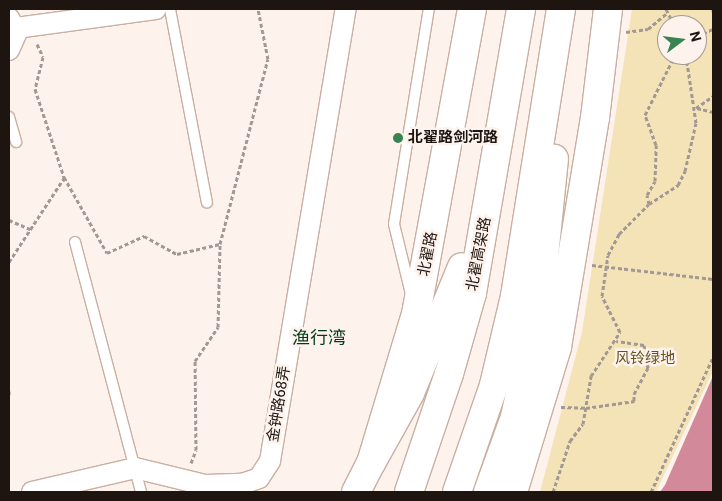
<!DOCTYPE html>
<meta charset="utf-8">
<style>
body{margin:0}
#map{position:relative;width:722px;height:501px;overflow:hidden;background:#fdf2ec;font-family:Roboto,"Noto Sans SC",sans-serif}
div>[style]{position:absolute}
.green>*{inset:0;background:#f4e3b6}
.water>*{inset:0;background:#d28a9a}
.path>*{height:3px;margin-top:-1.5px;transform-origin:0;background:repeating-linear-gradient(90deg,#a39893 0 4px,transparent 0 6.5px)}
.roads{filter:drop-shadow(1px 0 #c9afa2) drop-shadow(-1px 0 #c9afa2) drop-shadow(0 1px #c9afa2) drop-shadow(0 -1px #c9afa2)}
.service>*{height:10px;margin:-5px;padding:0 5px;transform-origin:5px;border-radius:5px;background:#fff}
.minor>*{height:20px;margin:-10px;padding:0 10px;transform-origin:10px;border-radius:10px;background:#fff}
.primary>*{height:28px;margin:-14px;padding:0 14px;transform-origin:14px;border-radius:14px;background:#fff}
.trunk>*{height:28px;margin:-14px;padding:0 14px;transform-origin:14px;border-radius:14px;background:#fff}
.dots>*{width:14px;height:14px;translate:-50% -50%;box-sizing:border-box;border:2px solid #fdf2ec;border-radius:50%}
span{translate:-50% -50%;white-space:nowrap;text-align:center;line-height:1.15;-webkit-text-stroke:5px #fdf2ec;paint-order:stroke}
.poi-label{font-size:15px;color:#1e1510;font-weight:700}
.left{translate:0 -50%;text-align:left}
.street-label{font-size:15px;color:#1e1510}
.park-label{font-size:15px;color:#665422}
.quarter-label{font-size:18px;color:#013c1c}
.frame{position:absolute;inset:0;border:10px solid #1e1510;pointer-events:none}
.north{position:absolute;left:657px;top:15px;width:50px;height:50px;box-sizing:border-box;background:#fdf2ec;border:1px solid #a49a94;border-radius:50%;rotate:75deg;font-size:14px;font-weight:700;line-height:20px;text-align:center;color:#1e1510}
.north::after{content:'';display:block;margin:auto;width:18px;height:22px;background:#378452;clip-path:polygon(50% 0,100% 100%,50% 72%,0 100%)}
</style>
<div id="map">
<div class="green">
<i style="clip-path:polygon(evenodd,632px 9px,713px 9px,713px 371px,656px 492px,540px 492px,582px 332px,632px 9px,667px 25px,697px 25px,697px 55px,667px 55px,667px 25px)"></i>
</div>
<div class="water">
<i style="clip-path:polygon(713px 376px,713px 492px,660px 492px,665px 485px)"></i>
</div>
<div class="path">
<i style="left:666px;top:9px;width:18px;rotate:63deg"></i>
<i style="left:713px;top:9px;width:3px;rotate:90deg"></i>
<i style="left:626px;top:32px;width:22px;rotate:-8deg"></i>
<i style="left:648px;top:29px;width:25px;rotate:-40deg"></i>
<i style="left:697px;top:36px;width:17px;rotate:-24deg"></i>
<i style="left:37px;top:44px;width:14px;rotate:65deg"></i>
<i style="left:43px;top:57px;width:33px;rotate:104deg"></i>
<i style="left:35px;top:89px;width:93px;rotate:71.8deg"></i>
<i style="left:64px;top:177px;width:87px;rotate:60.5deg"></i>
<i style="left:107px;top:253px;width:41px;rotate:-24.7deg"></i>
<i style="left:144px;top:236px;width:38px;rotate:29deg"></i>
<i style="left:177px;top:254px;width:44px;rotate:-13.1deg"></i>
<i style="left:220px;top:244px;width:191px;rotate:-75.5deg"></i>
<i style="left:268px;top:59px;width:51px;rotate:-101.3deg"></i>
<i style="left:696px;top:108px;width:21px;rotate:-35deg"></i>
<i style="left:697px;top:108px;width:16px;rotate:14deg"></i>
<i style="left:649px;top:204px;width:9px;rotate:-103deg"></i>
<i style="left:647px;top:195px;width:16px;rotate:-60deg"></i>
<i style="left:655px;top:181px;width:36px;rotate:-88deg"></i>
<i style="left:656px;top:145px;width:32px;rotate:-110deg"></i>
<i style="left:645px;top:115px;width:67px;rotate:-63.4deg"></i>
<i style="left:9px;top:220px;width:25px;rotate:23deg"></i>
<i style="left:9px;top:262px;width:100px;rotate:-56.8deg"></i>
<i style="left:592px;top:265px;width:122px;rotate:6.6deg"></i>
<i style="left:9px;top:391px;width:6px;rotate:90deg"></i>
<i style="left:561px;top:407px;width:25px;rotate:2deg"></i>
<i style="left:586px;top:408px;width:49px;rotate:-8.3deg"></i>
<i style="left:634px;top:401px;width:7px;rotate:-90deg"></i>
<i style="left:634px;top:394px;width:30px;rotate:-62deg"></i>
<i style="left:648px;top:368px;width:23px;rotate:-100deg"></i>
<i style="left:644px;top:345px;width:28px;rotate:-172deg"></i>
<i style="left:191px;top:463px;width:14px;rotate:-69deg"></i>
<i style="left:196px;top:450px;width:89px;rotate:-90.6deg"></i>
<i style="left:195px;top:361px;width:41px;rotate:-55.9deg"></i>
<i style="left:218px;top:327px;width:83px;rotate:-88.6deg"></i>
<i style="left:553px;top:492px;width:54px;rotate:-71.6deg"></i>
<i style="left:570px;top:441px;width:21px;rotate:-53deg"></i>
<i style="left:583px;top:424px;width:49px;rotate:-80.5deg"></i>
<i style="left:591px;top:376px;width:53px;rotate:-56.6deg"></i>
<i style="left:620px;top:332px;width:40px;rotate:-116.6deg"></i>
<i style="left:602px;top:296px;width:41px;rotate:-81.7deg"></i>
<i style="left:608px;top:255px;width:24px;rotate:-62deg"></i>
<i style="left:619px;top:234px;width:42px;rotate:-45deg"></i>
<i style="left:649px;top:204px;width:35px;rotate:-33deg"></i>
<i style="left:678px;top:185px;width:16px;rotate:-63deg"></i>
<i style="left:685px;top:171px;width:49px;rotate:-77.1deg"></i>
<i style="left:696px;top:123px;width:69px;rotate:-98.4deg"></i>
<i style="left:651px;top:492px;width:149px;rotate:-65.3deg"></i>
</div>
<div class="roads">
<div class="service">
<i style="left:170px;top:9px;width:197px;rotate:79.2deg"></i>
<i style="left:9px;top:117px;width:26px;rotate:74deg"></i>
<i style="left:75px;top:242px;width:259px;rotate:75.2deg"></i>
<i style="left:411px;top:294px;width:72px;rotate:-103.7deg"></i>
<i style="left:394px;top:224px;width:218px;rotate:-80.8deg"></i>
</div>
<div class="minor">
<i style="left:16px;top:28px;width:141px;rotate:-7.7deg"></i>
<i style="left:9px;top:50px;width:20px;rotate:-66deg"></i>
<i style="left:17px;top:32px;width:16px;rotate:-120deg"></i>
<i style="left:32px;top:492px;width:106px;rotate:-13.1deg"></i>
<i style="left:135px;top:468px;width:72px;rotate:13.7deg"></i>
<i style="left:205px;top:485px;width:37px;rotate:-2deg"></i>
<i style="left:242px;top:484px;width:18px;rotate:-19deg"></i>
<i style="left:259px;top:478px;width:20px;rotate:-57deg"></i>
<i style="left:270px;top:461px;width:458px;rotate:-80.5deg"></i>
</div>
<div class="primary">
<i style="left:356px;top:492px;width:33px;rotate:-63deg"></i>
<i style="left:371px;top:463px;width:156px;rotate:-73.2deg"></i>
<i style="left:416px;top:314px;width:310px;rotate:-79.6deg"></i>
<i style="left:513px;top:492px;width:152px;rotate:-73.1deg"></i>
<i style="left:557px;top:347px;width:232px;rotate:-80.6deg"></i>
<i style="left:595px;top:118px;width:110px;rotate:-83.2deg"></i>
</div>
<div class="trunk">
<i style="left:371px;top:463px;width:80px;rotate:-60.9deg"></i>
<i style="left:410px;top:393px;width:136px;rotate:-67.6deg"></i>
<i style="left:409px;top:492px;width:125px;rotate:-71.3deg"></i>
<i style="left:449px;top:374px;width:84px;rotate:-74.1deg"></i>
<i style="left:472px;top:293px;width:288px;rotate:-80.2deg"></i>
<i style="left:457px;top:492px;width:113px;rotate:-70.9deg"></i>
<i style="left:494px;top:385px;width:91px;rotate:-76.7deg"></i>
<i style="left:515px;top:296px;width:291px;rotate:-80.9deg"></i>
<i style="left:488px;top:492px;width:80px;rotate:-70.2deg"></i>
<i style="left:515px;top:417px;width:114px;rotate:-77.8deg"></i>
<i style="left:539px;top:306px;width:148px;rotate:-84.2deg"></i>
</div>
</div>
<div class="dots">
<i style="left:398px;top:138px;background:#378452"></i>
</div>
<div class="poi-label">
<span class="left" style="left:408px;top:138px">北翟路剑河路</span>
</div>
<div class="street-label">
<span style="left:428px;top:254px;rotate:-79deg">北翟路</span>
<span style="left:479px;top:254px;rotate:-79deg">北翟高架路</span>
<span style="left:279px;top:404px;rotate:-81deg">金钟路68弄</span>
</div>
<div class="park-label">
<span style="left:645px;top:359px">风铃绿地</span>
</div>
<div class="quarter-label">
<span style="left:319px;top:338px">渔行湾</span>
</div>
<div class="frame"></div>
<div class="north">N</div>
</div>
